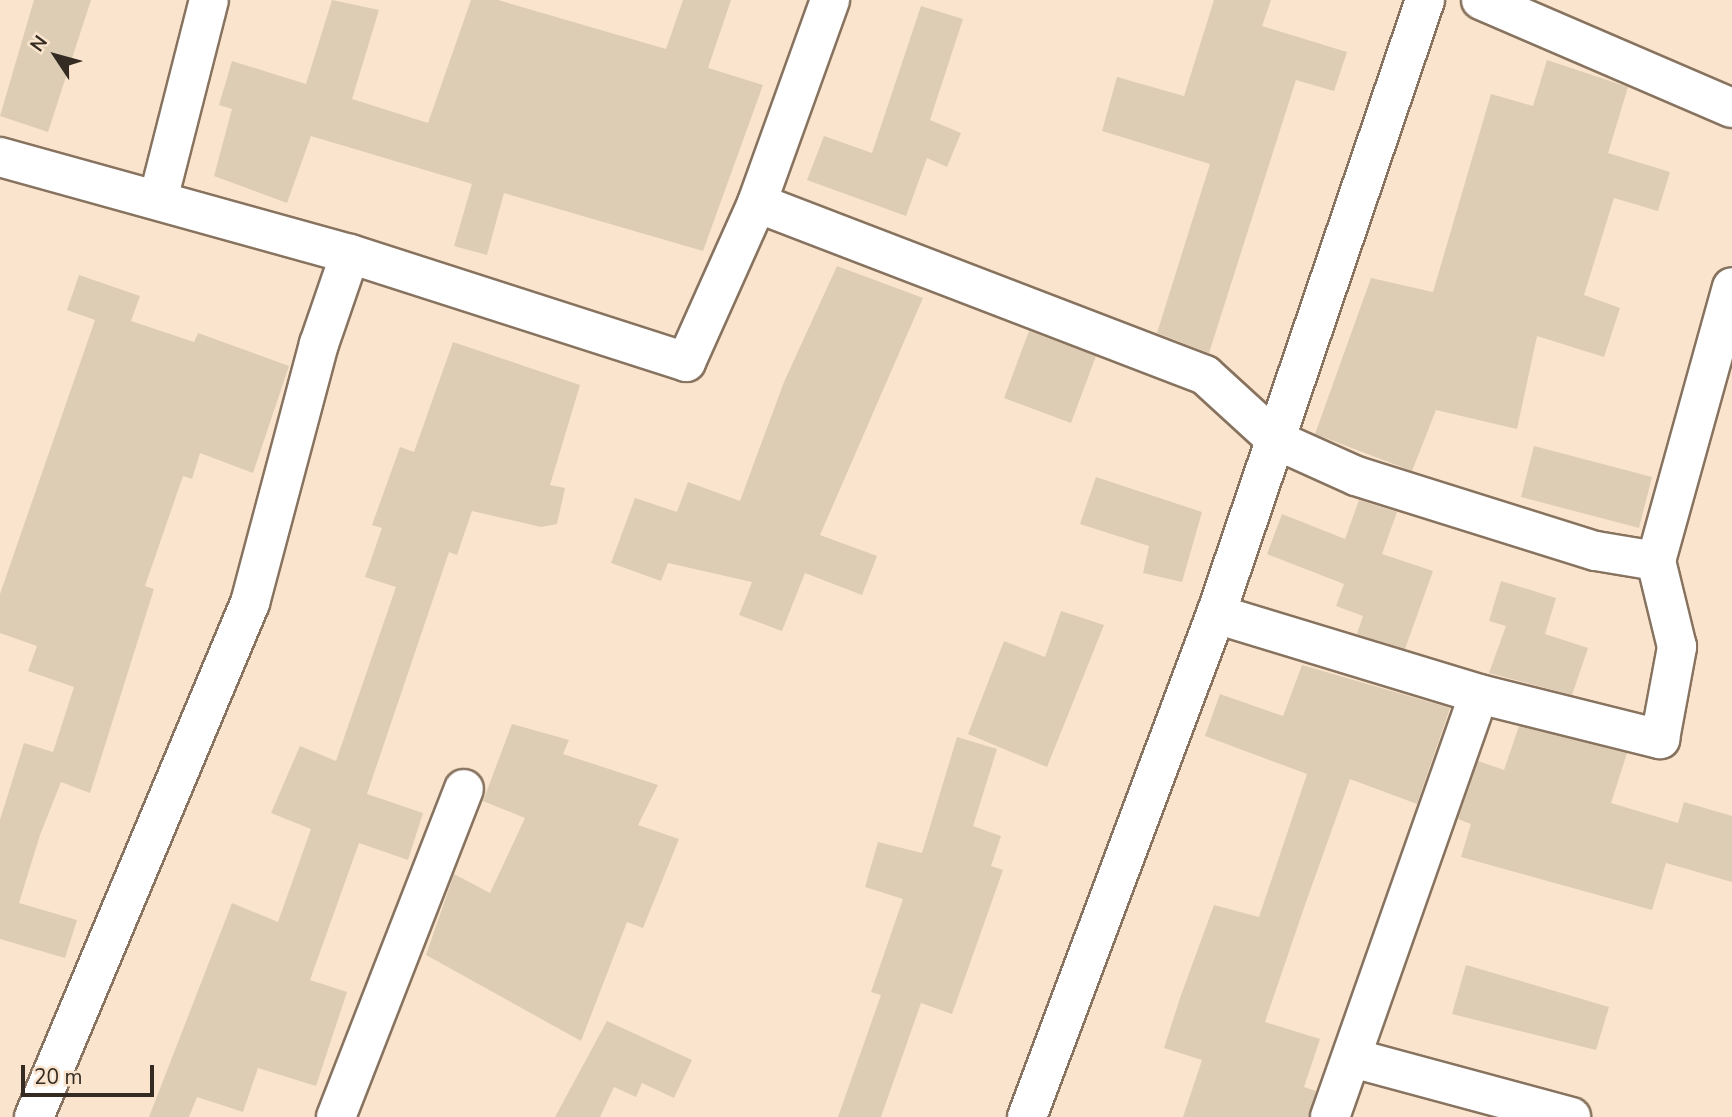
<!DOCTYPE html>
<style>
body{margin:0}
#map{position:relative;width:1732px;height:1117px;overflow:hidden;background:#fae4cd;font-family:"Nunito Sans",sans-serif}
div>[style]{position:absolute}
.building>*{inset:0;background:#ddcdb4}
.roads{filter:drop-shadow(2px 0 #87735f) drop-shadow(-2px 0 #87735f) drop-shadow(0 2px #87735f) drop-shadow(0 -2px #87735f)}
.street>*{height:38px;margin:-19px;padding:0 19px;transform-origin:19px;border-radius:19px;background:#fff}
span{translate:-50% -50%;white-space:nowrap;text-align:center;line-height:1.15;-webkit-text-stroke:7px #fae4cd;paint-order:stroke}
.north{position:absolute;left:21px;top:21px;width:70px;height:70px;-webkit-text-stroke:5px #fae4cd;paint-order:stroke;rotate:306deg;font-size:19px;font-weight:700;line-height:28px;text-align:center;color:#342c23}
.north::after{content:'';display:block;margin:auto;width:24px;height:32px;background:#342c23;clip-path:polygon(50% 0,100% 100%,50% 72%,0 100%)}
.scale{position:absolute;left:21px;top:1065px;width:133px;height:32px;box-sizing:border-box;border:4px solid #342c23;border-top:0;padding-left:9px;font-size:21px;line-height:24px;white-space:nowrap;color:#342c23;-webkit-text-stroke:5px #fae4cd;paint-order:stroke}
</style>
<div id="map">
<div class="building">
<i style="clip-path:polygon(34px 0,91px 0,48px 132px,0 116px)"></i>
<i style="clip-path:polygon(332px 0,379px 10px,352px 99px,428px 123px,471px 0,498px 0,666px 49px,683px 0,731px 0,708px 68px,763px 85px,703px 251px,504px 193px,487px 255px,454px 246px,472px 184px,311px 136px,287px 203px,214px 176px,232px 109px,219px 105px,232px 61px,306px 84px)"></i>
<i style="clip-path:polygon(1214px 0,1271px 0,1262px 26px,1347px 52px,1334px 91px,1296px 80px,1209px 353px,1157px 333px,1210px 164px,1102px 131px,1117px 77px,1184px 96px)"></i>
<i style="clip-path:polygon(921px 6px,963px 19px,930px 120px,961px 133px,947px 167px,927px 158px,906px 216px,807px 180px,824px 136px,872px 153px)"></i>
<i style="clip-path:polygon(1547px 60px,1628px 87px,1608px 153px,1670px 172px,1658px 211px,1614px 198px,1584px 295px,1620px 308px,1604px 357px,1537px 336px,1517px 429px,1436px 410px,1412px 471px,1315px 434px,1371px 278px,1433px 292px,1491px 94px,1533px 106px)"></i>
<i style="clip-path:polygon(837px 266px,923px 298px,820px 535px,877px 556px,862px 595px,805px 573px,782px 631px,739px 615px,752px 582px,668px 563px,661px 581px,611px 563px,635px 498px,677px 512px,688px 482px,740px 501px,784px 382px)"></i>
<i style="clip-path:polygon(79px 275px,140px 296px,131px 321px,194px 342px,198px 333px,289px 366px,253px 473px,200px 453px,192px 479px,183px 476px,145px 586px,154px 589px,90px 793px,61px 782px,40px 835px,19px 903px,77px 920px,65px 958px,0 939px,0 820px,24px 743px,53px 752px,74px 687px,28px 671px,37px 646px,0 633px,0 594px,95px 320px,67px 310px)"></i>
<i style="clip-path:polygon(1029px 331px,1096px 356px,1071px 423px,1004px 398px)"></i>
<i style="clip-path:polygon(453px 342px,580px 385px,550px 485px,565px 488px,557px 524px,541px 527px,472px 511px,457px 555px,449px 552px,367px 794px,423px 813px,408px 860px,359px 843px,310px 980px,347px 992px,316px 1086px,258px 1068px,243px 1112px,197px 1097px,189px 1117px,149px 1117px,232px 903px,278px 922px,311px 829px,271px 813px,300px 746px,336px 761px,396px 587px,365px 577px,382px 528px,372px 525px,400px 447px,414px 452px)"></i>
<i style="clip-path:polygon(1534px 446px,1652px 477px,1639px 528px,1521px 497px)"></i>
<i style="clip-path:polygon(1096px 477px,1202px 512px,1182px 582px,1143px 573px,1149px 546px,1080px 524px)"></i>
<i style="clip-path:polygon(1359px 500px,1397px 512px,1382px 554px,1433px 571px,1405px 649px,1357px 634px,1363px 616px,1336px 606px,1344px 584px,1267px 554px,1282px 514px,1345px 539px)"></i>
<i style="clip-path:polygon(1501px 581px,1556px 598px,1545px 634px,1588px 648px,1572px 695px,1489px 673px,1506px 626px,1489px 621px)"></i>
<i style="clip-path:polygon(1061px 611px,1104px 625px,1047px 767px,968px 734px,1004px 641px,1045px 657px)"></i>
<i style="clip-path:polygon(1302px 665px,1450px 708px,1417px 804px,1350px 779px,1306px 902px,1265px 1022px,1320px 1039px,1304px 1087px,1316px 1091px,1309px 1117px,1183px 1117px,1202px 1060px,1164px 1048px,1180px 998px,1214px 905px,1259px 917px,1307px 774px,1205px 736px,1220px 694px,1283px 716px)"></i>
<i style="clip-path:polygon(512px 724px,569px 740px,563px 754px,658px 785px,638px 825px,679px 839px,643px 928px,627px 922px,581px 1041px,426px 955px,454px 874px,490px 893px,525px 818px,483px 801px)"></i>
<i style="clip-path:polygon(1519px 726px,1627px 753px,1611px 803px,1678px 823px,1684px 802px,1732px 816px,1732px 882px,1666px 863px,1652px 910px,1461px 857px,1471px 824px,1458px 819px,1478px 761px,1504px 770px)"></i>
<i style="clip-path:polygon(957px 737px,997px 749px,973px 826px,1001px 836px,991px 866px,1003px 870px,952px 1014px,921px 1003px,881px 1117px,838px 1117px,881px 995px,871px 992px,903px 899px,865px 887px,878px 842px,922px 853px)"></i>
<i style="clip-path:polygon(1466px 965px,1609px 1007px,1596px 1050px,1452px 1014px)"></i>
<i style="clip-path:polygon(607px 1021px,692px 1060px,674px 1098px,642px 1083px,636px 1097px,614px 1087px,600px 1117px,555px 1117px)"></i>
</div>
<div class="roads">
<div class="street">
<i style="left:1481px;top:0;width:273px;rotate:23.3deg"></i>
<i style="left:0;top:157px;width:363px;rotate:15.5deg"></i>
<i style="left:350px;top:254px;width:353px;rotate:17.8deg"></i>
<i style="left:686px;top:362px;width:174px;rotate:-65.9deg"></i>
<i style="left:757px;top:203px;width:480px;rotate:21deg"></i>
<i style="left:1205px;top:375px;width:96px;rotate:42.5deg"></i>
<i style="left:1276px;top:440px;width:88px;rotate:24.2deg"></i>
<i style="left:1356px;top:476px;width:251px;rotate:17.4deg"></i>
<i style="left:1596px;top:551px;width:61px;rotate:9.5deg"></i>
<i style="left:159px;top:196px;width:202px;rotate:-75.7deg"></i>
<i style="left:757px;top:203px;width:216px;rotate:-70.2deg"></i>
<i style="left:1216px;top:614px;width:275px;rotate:16.9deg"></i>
<i style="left:1479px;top:694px;width:187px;rotate:14deg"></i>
<i style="left:1660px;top:739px;width:94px;rotate:-79.5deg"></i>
<i style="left:1677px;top:647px;width:89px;rotate:-103.7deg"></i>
<i style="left:1656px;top:561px;width:284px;rotate:-74.5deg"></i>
<i style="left:1353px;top:1058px;width:226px;rotate:15.1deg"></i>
<i style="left:34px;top:1117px;width:558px;rotate:-67.21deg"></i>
<i style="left:250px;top:603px;width:268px;rotate:-75.1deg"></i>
<i style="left:319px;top:344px;width:95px;rotate:-71deg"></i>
<i style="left:336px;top:1117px;width:352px;rotate:-68.7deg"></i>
<i style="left:1027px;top:1117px;width:537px;rotate:-69.41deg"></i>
<i style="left:1216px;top:614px;width:649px;rotate:-71.2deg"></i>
<i style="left:1330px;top:1117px;width:448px;rotate:-70.6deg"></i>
</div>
</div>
<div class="north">N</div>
<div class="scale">20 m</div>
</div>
